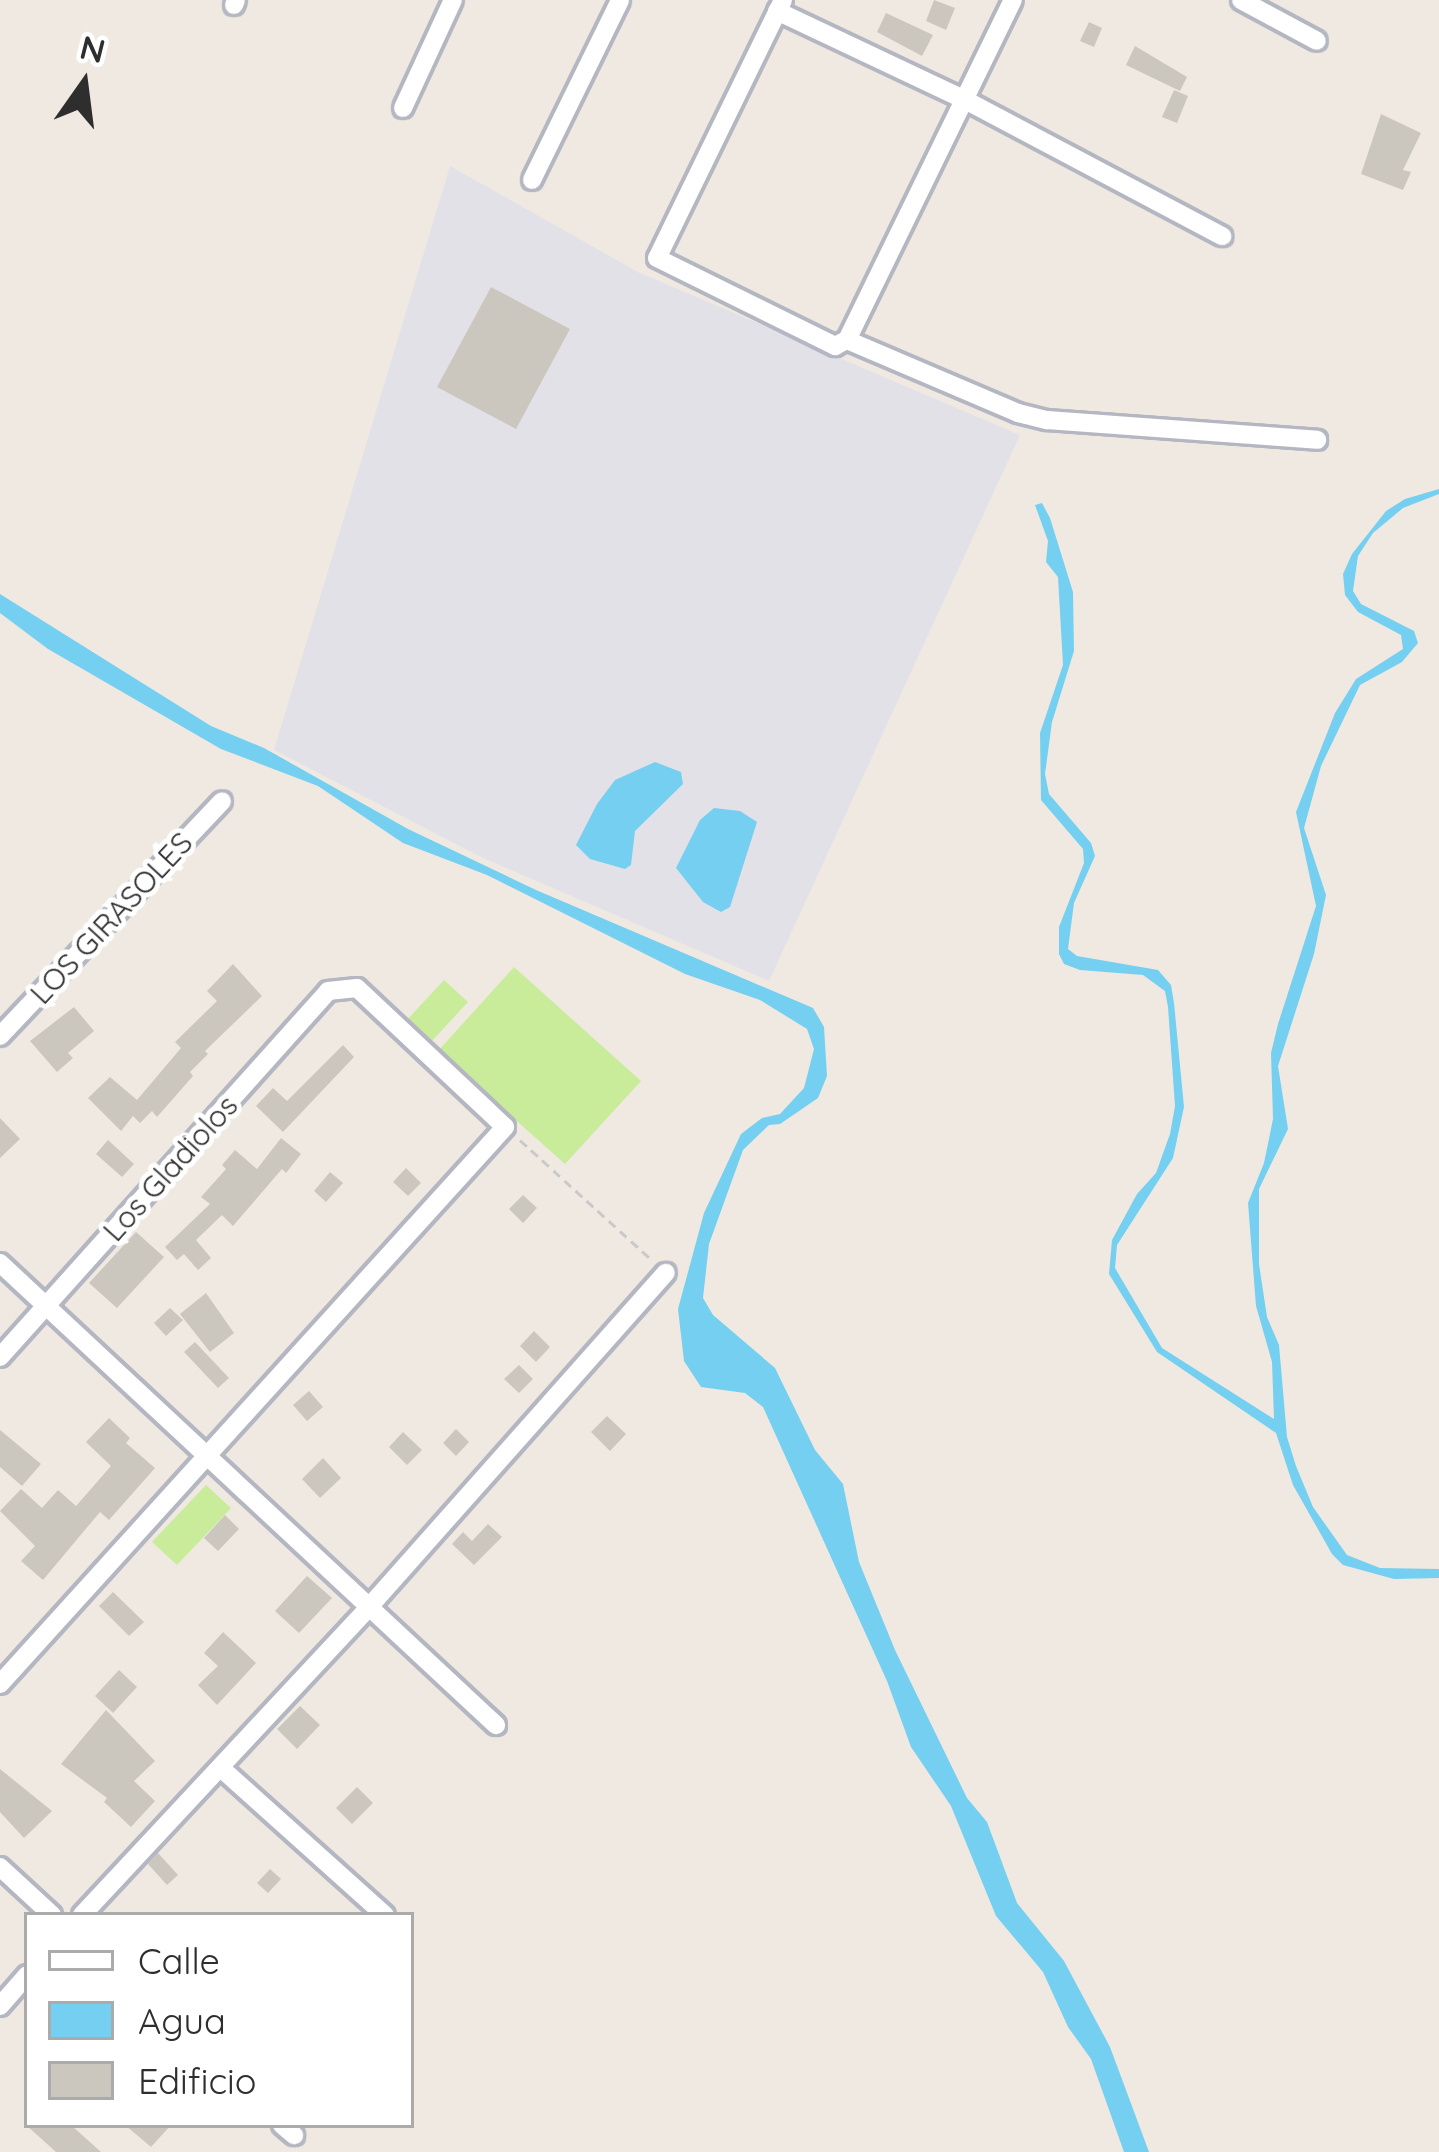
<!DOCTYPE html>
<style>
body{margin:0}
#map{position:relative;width:1439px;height:2152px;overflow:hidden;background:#efe9e1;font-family:Quicksand,sans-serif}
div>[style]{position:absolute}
.industrial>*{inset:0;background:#e3e1e8}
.pitch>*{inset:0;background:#c9ec9a}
.water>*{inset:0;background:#75cff0}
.building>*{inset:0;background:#cbc7bf}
.path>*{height:3px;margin-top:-1.5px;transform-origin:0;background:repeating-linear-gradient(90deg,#c9c9c9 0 9px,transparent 0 15px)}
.roads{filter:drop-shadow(3px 0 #b4b7c1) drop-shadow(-3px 0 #b4b7c1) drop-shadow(0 3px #b4b7c1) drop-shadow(0 -3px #b4b7c1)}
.street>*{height:18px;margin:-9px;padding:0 9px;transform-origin:9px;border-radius:9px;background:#fff}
span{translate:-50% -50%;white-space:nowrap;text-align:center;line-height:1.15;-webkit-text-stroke:10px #fff;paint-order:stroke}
.street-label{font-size:30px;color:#2e2e2e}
.legend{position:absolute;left:24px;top:1912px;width:390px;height:216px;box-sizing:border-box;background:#fff;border:3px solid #ababab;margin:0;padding:15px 21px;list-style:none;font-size:36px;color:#2e2e2e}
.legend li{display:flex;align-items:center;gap:24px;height:60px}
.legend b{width:60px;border:3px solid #ababab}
.north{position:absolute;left:24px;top:24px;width:120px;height:120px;-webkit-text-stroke:9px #fff;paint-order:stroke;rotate:14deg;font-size:33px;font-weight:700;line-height:48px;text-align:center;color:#2e2e2e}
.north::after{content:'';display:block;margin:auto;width:42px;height:54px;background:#2e2e2e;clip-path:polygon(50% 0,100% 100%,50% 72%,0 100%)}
</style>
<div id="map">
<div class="industrial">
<i style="clip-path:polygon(450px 166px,638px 272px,1020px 435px,769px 981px,483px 858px,274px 750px)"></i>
</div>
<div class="pitch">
<i style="clip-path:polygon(514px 967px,641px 1081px,565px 1164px,438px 1051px)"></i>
<i style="clip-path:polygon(444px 980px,468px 1002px,430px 1043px,406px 1021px)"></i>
<i style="clip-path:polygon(206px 1485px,231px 1508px,177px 1565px,152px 1542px)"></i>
</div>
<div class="water">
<i style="clip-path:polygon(1439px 489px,1439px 494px,1403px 508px,1373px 533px,1358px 556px,1353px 591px,1361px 604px,1414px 631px,1418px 643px,1402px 662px,1360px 685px,1321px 766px,1304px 828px,1326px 895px,1314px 954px,1278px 1066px,1288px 1129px,1259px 1189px,1259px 1264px,1267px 1317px,1279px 1345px,1287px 1437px,1296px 1466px,1313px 1507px,1347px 1555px,1380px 1568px,1439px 1569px,1439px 1578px,1394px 1579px,1343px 1565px,1332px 1554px,1293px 1485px,1276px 1433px,1157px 1352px,1109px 1274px,1112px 1240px,1137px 1194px,1156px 1173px,1170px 1134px,1175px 1106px,1168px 1007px,1165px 991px,1143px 975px,1080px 970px,1064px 964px,1059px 954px,1059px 927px,1084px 863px,1083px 849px,1041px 800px,1040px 733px,1063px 665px,1058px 577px,1046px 562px,1048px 541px,1035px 505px,1042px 503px,1050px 518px,1073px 592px,1074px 651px,1052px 722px,1045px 774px,1049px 794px,1091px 843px,1095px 856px,1074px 903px,1068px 949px,1077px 956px,1158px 970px,1171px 985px,1174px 1003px,1184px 1107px,1173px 1158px,1117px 1245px,1115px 1268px,1162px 1348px,1274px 1419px,1272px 1362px,1256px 1306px,1248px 1203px,1264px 1163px,1273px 1119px,1271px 1053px,1278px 1024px,1316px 906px,1296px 812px,1335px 713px,1356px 679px,1403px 649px,1401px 635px,1358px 612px,1345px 595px,1343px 574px,1352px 554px,1386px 511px,1405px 499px)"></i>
<i style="clip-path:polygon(0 594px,211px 726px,264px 748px,408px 829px,536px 890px,813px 1008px,824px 1027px,827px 1076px,818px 1098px,780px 1124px,769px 1125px,743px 1150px,709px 1244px,703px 1298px,713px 1315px,775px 1368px,815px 1450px,843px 1484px,859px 1562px,895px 1650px,967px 1798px,987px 1822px,1017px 1903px,1064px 1961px,1110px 2047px,1149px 2152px,1124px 2152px,1091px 2059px,1068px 2027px,1043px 1972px,996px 1916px,951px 1806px,911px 1747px,887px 1681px,763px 1407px,745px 1393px,701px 1387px,684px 1361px,678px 1309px,704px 1213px,741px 1134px,762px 1118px,780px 1114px,804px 1088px,814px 1049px,807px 1029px,760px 1000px,685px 974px,487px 875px,403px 843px,318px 786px,221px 749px,48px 649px,0 613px)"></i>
<i style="clip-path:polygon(655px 762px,681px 772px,683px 784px,635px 831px,631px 865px,625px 869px,590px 859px,576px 845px,597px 804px,615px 780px)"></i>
<i style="clip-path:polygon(714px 808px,740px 811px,757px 822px,730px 907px,721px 912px,703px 902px,676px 868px,700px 820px)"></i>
</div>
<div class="building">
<i style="clip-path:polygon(934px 0,955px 8px,946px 30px,926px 21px)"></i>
<i style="clip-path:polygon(886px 13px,933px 35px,922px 56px,877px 32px)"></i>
<i style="clip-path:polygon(1089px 22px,1102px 28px,1094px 47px,1080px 41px)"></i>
<i style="clip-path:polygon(1135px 46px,1187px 77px,1180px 91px,1126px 65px)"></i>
<i style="clip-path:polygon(1174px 90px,1188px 96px,1177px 123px,1162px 117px)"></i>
<i style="clip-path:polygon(1381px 114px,1421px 133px,1403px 170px,1411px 172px,1403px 190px,1361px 174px)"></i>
<i style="clip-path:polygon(491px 287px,570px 329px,516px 429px,437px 387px)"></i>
<i style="clip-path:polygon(233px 964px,262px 996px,205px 1051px,208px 1054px,190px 1072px,193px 1076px,157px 1117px,152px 1111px,140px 1123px,133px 1116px,121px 1131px,88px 1098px,110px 1077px,137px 1100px,181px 1048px,175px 1042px,217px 1001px,207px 991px)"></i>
<i style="clip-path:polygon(74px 1007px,94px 1031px,68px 1053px,73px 1058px,57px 1072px,30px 1041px)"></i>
<i style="clip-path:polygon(343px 1045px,354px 1057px,283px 1132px,256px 1106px,273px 1088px,287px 1101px)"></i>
<i style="clip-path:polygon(0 1118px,20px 1139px,0 1158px)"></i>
<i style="clip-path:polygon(281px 1138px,301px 1154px,286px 1173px,282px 1169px,233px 1226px,222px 1215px,196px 1240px,211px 1258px,198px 1270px,184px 1254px,177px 1260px,165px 1247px,210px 1204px,201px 1197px,226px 1169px,222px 1165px,235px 1150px,257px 1169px)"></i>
<i style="clip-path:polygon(108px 1140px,134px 1164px,122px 1177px,96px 1154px)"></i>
<i style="clip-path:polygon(406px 1168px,421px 1183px,408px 1196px,393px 1182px)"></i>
<i style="clip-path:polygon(330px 1172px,343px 1183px,326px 1202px,314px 1191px)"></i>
<i style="clip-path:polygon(523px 1195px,537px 1208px,523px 1223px,509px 1209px)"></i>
<i style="clip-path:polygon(136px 1232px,164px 1257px,117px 1308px,89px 1283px)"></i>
<i style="clip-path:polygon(206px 1293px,234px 1333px,210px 1352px,180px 1314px)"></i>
<i style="clip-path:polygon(170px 1308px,183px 1320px,166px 1336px,154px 1323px)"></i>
<i style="clip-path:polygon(534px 1331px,550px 1347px,536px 1362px,520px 1346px)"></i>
<i style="clip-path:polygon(195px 1342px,229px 1378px,218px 1388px,184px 1352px)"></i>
<i style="clip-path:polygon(519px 1365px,533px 1379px,519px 1393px,504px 1379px)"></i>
<i style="clip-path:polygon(309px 1391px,323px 1407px,307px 1421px,293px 1405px)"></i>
<i style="clip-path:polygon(607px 1416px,626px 1434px,610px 1451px,591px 1432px)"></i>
<i style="clip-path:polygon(109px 1418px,130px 1438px,126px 1443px,155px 1468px,109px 1520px,100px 1512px,43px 1580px,21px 1561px,35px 1546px,0 1511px,21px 1489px,42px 1508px,58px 1490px,76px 1506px,111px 1466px,86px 1442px)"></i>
<i style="clip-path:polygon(456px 1429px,469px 1442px,456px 1456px,443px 1443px)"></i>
<i style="clip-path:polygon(0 1430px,41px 1464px,22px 1486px,0 1467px)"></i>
<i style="clip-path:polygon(403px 1432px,422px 1450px,407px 1465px,389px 1447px)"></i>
<i style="clip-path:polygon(323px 1458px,341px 1478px,320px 1498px,302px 1479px)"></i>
<i style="clip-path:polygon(225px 1515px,239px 1529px,218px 1551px,204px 1538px)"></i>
<i style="clip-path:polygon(488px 1524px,502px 1537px,474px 1565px,452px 1544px,463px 1532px,472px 1541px)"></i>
<i style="clip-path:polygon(307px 1576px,332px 1598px,299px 1633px,275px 1611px)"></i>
<i style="clip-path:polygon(113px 1592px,144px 1622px,129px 1636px,99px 1606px)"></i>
<i style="clip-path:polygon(223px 1632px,256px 1663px,217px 1705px,198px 1685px,218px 1666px,204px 1653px)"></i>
<i style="clip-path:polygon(119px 1670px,137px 1687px,113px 1713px,95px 1696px)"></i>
<i style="clip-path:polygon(300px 1706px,320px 1725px,297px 1749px,277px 1729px)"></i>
<i style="clip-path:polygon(106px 1710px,155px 1761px,134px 1781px,155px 1801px,131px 1827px,104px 1802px,107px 1798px,61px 1764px)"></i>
<i style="clip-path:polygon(0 1769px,52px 1811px,24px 1838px,0 1812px)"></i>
<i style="clip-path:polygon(357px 1787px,373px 1803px,352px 1824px,336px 1808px)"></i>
<i style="clip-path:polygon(158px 1853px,178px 1875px,167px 1885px,148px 1864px)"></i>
<i style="clip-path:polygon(270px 1869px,281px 1879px,268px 1893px,257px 1883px)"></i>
<i style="clip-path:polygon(26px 2125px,71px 2125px,101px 2152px,56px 2152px)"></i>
<i style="clip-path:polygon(125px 2125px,171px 2125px,151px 2147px)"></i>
</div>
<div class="path">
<i style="left:520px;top:1140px;width:177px;rotate:42.3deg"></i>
</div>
<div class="roads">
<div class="street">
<i style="left:783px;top:0;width:287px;rotate:116deg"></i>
<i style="left:657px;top:258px;width:199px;rotate:26.3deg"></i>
<i style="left:835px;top:346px;width:13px;rotate:-27deg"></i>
<i style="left:847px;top:340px;width:378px;rotate:-64deg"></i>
<i style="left:1241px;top:0;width:86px;rotate:28.3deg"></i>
<i style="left:234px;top:5px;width:5px;rotate:-68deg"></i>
<i style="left:777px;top:11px;width:210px;rotate:25.3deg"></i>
<i style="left:967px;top:101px;width:289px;rotate:27.9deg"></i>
<i style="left:403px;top:108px;width:119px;rotate:-65.2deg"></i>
<i style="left:532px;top:180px;width:200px;rotate:-63.9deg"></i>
<i style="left:847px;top:340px;width:186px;rotate:23.1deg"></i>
<i style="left:1018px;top:413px;width:30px;rotate:14deg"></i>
<i style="left:1047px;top:420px;width:271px;rotate:4.2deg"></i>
<i style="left:0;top:1036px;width:323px;rotate:-46.6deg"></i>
<i style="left:0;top:1263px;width:678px;rotate:42.97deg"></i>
<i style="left:0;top:1357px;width:491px;rotate:-48.1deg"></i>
<i style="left:328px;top:991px;width:29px;rotate:-6deg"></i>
<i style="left:357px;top:988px;width:203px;rotate:43.2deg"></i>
<i style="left:505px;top:1127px;width:752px;rotate:132.2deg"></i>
<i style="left:222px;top:1769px;width:219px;rotate:41.9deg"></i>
<i style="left:0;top:1867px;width:71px;rotate:42.7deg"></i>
<i style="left:82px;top:1915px;width:421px;rotate:-47deg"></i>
<i style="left:369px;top:1607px;width:447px;rotate:-48.4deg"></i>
<i style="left:0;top:2006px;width:41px;rotate:-48.9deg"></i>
<i style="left:282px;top:2125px;width:16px;rotate:40deg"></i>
</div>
</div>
<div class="street-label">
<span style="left:111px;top:918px;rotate:-47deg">LOS GIRASOLES</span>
<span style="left:170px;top:1168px;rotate:-48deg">Los Gladiolos</span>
</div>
<ul class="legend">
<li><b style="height:15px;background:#fff"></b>Calle</li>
<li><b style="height:33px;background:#75cff0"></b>Agua</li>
<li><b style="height:33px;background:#cbc7bf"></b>Edificio</li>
</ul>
<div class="north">N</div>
</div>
